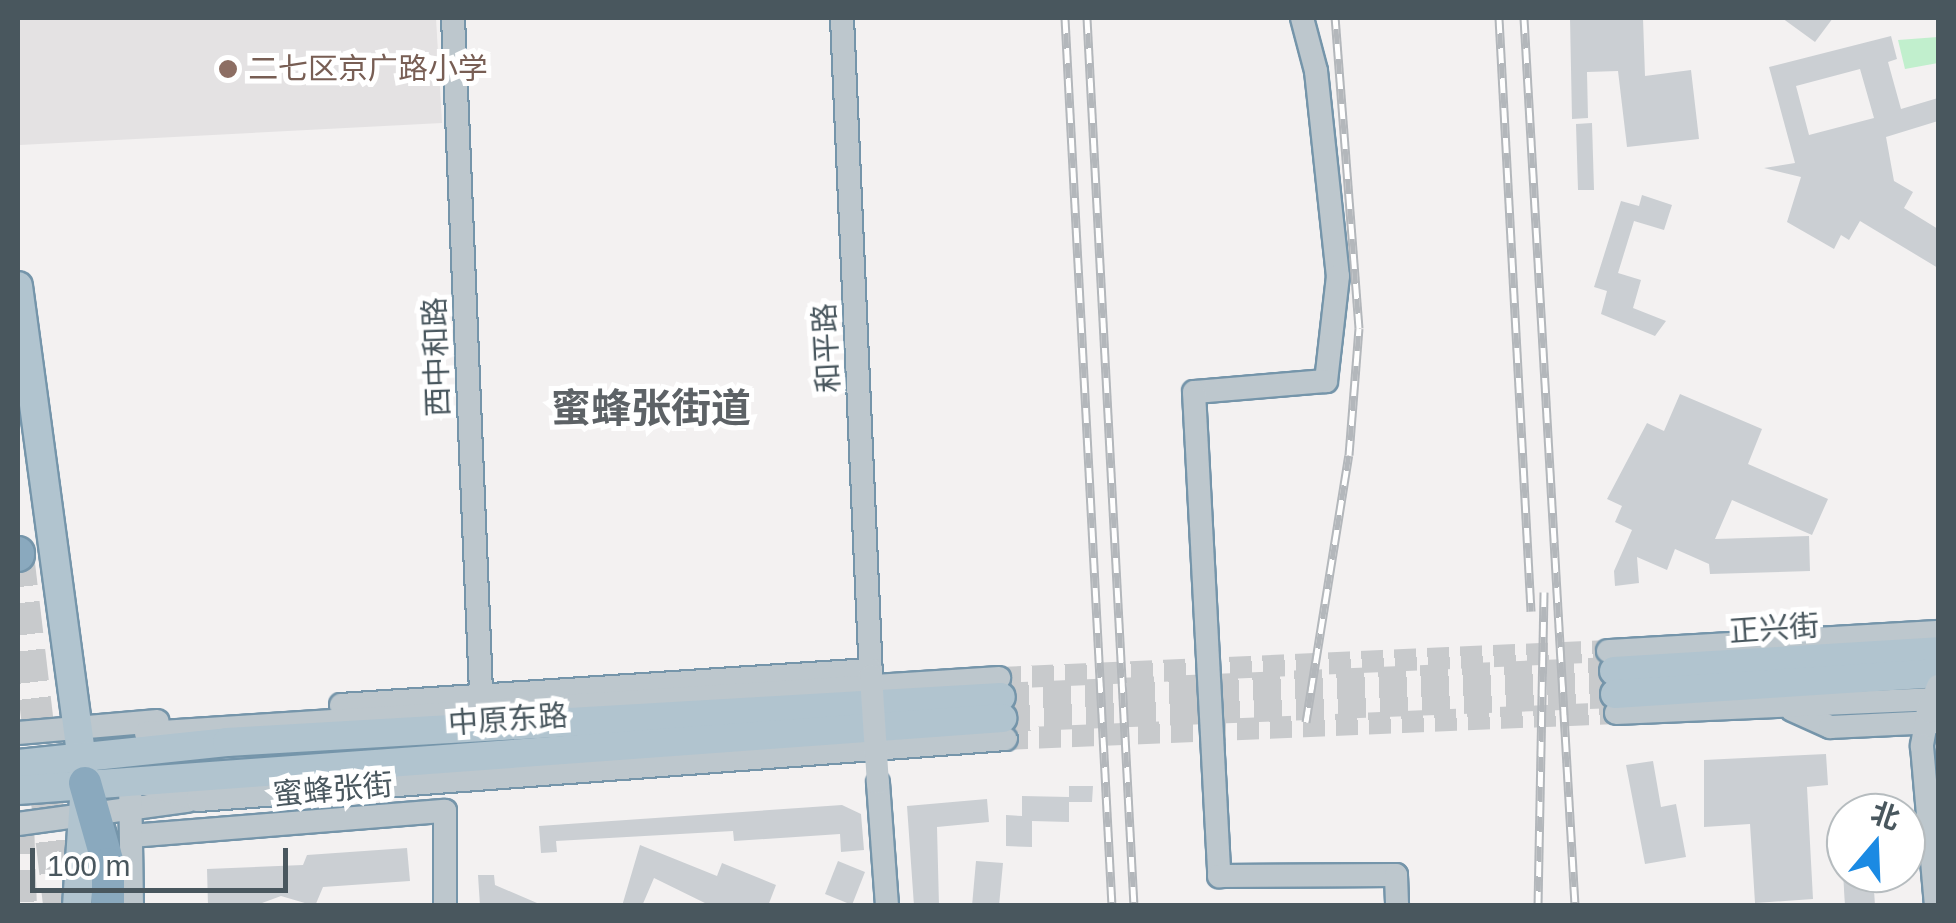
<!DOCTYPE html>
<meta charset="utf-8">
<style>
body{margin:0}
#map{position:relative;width:1956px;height:923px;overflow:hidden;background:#f3f1f1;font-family:Helvetica,"Noto Sans SC",sans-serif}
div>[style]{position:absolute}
.education>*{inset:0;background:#e4e2e3}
.green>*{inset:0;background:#c1efcd}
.building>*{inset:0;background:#cbcfd3}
.minor-tunnel>*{height:22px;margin-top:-11px;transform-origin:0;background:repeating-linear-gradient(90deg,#c8cacc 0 22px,transparent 0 33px)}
.major-tunnel>*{height:28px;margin-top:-14px;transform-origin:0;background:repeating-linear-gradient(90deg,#c8cacc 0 28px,transparent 0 42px)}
.highway-tunnel>*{height:32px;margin-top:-16px;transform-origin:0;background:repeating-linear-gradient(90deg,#c8cacc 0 32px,transparent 0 48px)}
.roads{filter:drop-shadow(2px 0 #7595aa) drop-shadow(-2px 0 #7595aa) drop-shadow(0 2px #7595aa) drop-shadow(0 -2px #7595aa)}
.minor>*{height:22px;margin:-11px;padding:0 11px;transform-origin:11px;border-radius:11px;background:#bdc7cd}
.major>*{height:28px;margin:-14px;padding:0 14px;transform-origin:14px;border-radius:14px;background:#b1c4cf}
.highway>*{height:32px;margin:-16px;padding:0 16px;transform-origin:16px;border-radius:16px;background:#8aa9be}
.rail>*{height:9px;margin-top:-4.5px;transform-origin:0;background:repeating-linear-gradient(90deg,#fff 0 15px,#b3b7bb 0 30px);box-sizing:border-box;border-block:2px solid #b3b7bb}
.minor-bridge>*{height:22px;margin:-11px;padding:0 11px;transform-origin:11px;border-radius:11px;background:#bdc7cd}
.dots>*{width:28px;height:28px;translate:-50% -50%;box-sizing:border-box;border:5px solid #fff;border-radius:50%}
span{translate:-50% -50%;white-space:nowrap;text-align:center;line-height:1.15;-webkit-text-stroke:10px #fff;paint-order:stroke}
.education-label{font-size:30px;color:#785e54}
.left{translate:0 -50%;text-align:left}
.street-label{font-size:30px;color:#49575e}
.district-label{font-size:40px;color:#5d6266;font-weight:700}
.frame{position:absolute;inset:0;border:20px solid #49575e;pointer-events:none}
.north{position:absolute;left:1826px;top:793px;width:100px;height:100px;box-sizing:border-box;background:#fff;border:2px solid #b6bcbf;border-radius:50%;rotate:19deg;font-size:28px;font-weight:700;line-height:40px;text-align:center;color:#49575e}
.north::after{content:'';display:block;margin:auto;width:35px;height:45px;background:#1b8ae3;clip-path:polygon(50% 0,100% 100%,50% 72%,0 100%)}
.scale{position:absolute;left:30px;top:848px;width:258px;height:45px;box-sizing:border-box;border:5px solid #49575e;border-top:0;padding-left:12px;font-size:30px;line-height:35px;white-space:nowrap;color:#49575e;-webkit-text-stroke:8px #fff;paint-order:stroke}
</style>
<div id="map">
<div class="education">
<i style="clip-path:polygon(18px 18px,436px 18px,442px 123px,20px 145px)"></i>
</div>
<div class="green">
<i style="clip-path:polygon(1938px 37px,1938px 63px,1905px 69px,1898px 40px)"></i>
</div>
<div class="building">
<i style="clip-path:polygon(1570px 18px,1643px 18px,1645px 76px,1691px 70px,1699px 139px,1627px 147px,1618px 71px,1587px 72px,1588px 118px,1572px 119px)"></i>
<i style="clip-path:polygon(1782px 18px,1833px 18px,1815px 42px)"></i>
<i style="clip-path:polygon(evenodd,1891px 36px,1897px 59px,1888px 62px,1901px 109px,1938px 98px,1938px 121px,1886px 137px,1894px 181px,1913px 192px,1904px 208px,1938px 229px,1938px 268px,1860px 221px,1849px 240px,1841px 235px,1834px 249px,1787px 222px,1801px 177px,1764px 168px,1795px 163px,1769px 67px,1891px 36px,1860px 69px,1874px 118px,1809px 135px,1796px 86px,1860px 69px)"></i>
<i style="clip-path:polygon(1592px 123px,1594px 190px,1578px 190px,1576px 124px)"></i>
<i style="clip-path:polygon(1642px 195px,1672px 205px,1664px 230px,1634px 221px,1618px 273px,1641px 280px,1633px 308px,1666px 321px,1655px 336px,1601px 314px,1607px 291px,1594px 287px,1621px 201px,1639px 206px)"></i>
<i style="clip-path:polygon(1680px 394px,1762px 429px,1748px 464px,1828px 499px,1812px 535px,1732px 500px,1715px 539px,1809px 536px,1810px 571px,1710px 574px,1709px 564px,1675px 549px,1667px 570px,1637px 557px,1639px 583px,1615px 586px,1614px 571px,1632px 530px,1615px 522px,1622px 506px,1607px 499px,1647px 423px,1664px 431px)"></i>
<i style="clip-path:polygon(1826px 754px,1828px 785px,1807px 787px,1813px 899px,1755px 903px,1750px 824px,1704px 827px,1704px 760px)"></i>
<i style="clip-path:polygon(1653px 761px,1661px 807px,1676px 804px,1686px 857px,1645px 864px,1626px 765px)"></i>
<i style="clip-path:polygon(1069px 786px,1093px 786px,1092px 802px,1069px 802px,1069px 822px,1032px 821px,1032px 847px,1006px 846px,1006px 815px,1022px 816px,1022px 796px,1069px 797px)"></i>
<i style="clip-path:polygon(987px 799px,989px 822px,937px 827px,939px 906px,914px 906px,907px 806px)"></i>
<i style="clip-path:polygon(842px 805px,861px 814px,864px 850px,841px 852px,840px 834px,734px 841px,733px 831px,556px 841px,557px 852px,541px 853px,539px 826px)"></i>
<i style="clip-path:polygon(640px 845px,717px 876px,722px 863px,776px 885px,768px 906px,711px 906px,654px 878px,642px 906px,622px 906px)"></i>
<i style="clip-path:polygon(407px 848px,410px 881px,323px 887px,315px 906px,281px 896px,254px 906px,208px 906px,207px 869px,303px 865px,307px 855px)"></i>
<i style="clip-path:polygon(838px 861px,865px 872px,852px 905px,825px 894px)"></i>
<i style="clip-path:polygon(976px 861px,1003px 863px,999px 906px,972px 906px)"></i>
<i style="clip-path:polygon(1843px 873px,1873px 873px,1875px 906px,1845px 906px)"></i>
<i style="clip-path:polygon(478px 875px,494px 875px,495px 885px,544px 906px,480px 906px)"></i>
</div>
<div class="minor-tunnel">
<i style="left:999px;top:678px;width:610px;rotate:-2.54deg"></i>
<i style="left:1006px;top:739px;width:611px;rotate:-2.44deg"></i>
</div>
<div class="major-tunnel">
<i style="left:1001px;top:697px;width:614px;rotate:-2.43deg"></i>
<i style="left:1002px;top:718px;width:613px;rotate:-2.24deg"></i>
</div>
<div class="highway-tunnel">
<i style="left:18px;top:555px;width:353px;rotate:83.3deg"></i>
<i style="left:18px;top:822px;width:84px;rotate:88deg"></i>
</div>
<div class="roads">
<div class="minor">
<i style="left:453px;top:18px;width:676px;rotate:87.62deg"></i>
<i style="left:842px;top:18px;width:659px;rotate:87.48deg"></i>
<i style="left:1302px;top:18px;width:55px;rotate:75.2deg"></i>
<i style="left:1316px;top:71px;width:206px;rotate:83.9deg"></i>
<i style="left:1338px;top:276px;width:106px;rotate:96.5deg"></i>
<i style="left:1326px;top:381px;width:132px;rotate:175.2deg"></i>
<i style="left:1194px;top:392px;width:485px;rotate:87deg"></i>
<i style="left:1219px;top:876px;width:177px;rotate:-0.3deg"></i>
<i style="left:1396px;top:875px;width:31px;rotate:88deg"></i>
<i style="left:1608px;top:651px;width:331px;rotate:-3.3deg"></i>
<i style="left:341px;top:705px;width:531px;rotate:-3.78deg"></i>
<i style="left:1792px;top:710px;width:42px;rotate:24.1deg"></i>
<i style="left:1830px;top:727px;width:106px;rotate:-2.7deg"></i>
<i style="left:1928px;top:711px;width:36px;rotate:100deg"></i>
<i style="left:1922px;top:746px;width:161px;rotate:85deg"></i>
<i style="left:1616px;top:713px;width:322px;rotate:-2.5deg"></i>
<i style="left:18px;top:733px;width:140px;rotate:-4.9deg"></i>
<i style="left:146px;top:733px;width:855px;rotate:-3.69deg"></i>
<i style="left:878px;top:783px;width:123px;rotate:85.8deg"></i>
<i style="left:18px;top:824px;width:171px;rotate:-7.8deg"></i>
<i style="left:131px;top:836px;width:315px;rotate:-4.6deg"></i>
<i style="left:445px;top:811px;width:95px;rotate:90deg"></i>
<i style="left:132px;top:906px;width:127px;rotate:-90.9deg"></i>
<i style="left:130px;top:779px;width:71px;rotate:17.2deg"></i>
<i style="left:198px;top:800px;width:810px;rotate:-4.32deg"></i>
</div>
<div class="major">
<i style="left:18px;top:286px;width:501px;rotate:82.32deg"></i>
<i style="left:85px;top:783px;width:123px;rotate:93.7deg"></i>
<i style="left:1614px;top:671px;width:325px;rotate:-3.5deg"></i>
<i style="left:1615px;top:694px;width:324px;rotate:-3.7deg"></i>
<i style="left:18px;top:764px;width:210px;rotate:-6deg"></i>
<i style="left:227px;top:742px;width:775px;rotate:-3.33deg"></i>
<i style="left:18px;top:790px;width:987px;rotate:-4.18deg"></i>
</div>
<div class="highway">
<i style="left:18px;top:553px;width:2px;rotate:90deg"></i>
<i style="left:85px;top:783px;width:84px;rotate:74.1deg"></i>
<i style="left:108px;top:864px;width:42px;rotate:90deg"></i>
</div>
</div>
<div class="rail">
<i style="left:1065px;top:18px;width:889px;rotate:86.97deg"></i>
<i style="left:1087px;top:18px;width:889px;rotate:86.97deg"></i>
<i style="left:1499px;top:18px;width:594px;rotate:86.91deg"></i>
<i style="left:1524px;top:18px;width:889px;rotate:86.71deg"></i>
<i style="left:1306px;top:722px;width:270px;rotate:-80.9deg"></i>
<i style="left:1349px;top:455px;width:127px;rotate:-85.5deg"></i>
<i style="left:1359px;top:328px;width:311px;rotate:-94.4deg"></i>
<i style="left:1538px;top:906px;width:314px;rotate:-88.9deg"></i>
</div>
<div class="minor-bridge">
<i style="left:871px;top:676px;width:107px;rotate:86.3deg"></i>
<i style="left:1928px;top:711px;width:27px;rotate:-68deg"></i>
</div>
<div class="dots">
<i style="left:228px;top:69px;background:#8d6e63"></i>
</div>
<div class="education-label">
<span class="left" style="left:248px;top:69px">二七区京广路小学</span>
</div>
<div class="street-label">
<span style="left:827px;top:348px;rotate:-93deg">和平路</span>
<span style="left:437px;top:357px;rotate:-92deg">西中和路</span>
<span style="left:1774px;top:629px;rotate:-4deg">正兴街</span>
<span style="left:508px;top:720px;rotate:-4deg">中原东路</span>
<span style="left:333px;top:790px;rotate:-5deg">蜜蜂张街</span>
</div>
<div class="district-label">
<span style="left:651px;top:408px">蜜蜂张街道</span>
</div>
<div class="frame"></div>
<div class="north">北</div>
<div class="scale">100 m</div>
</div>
